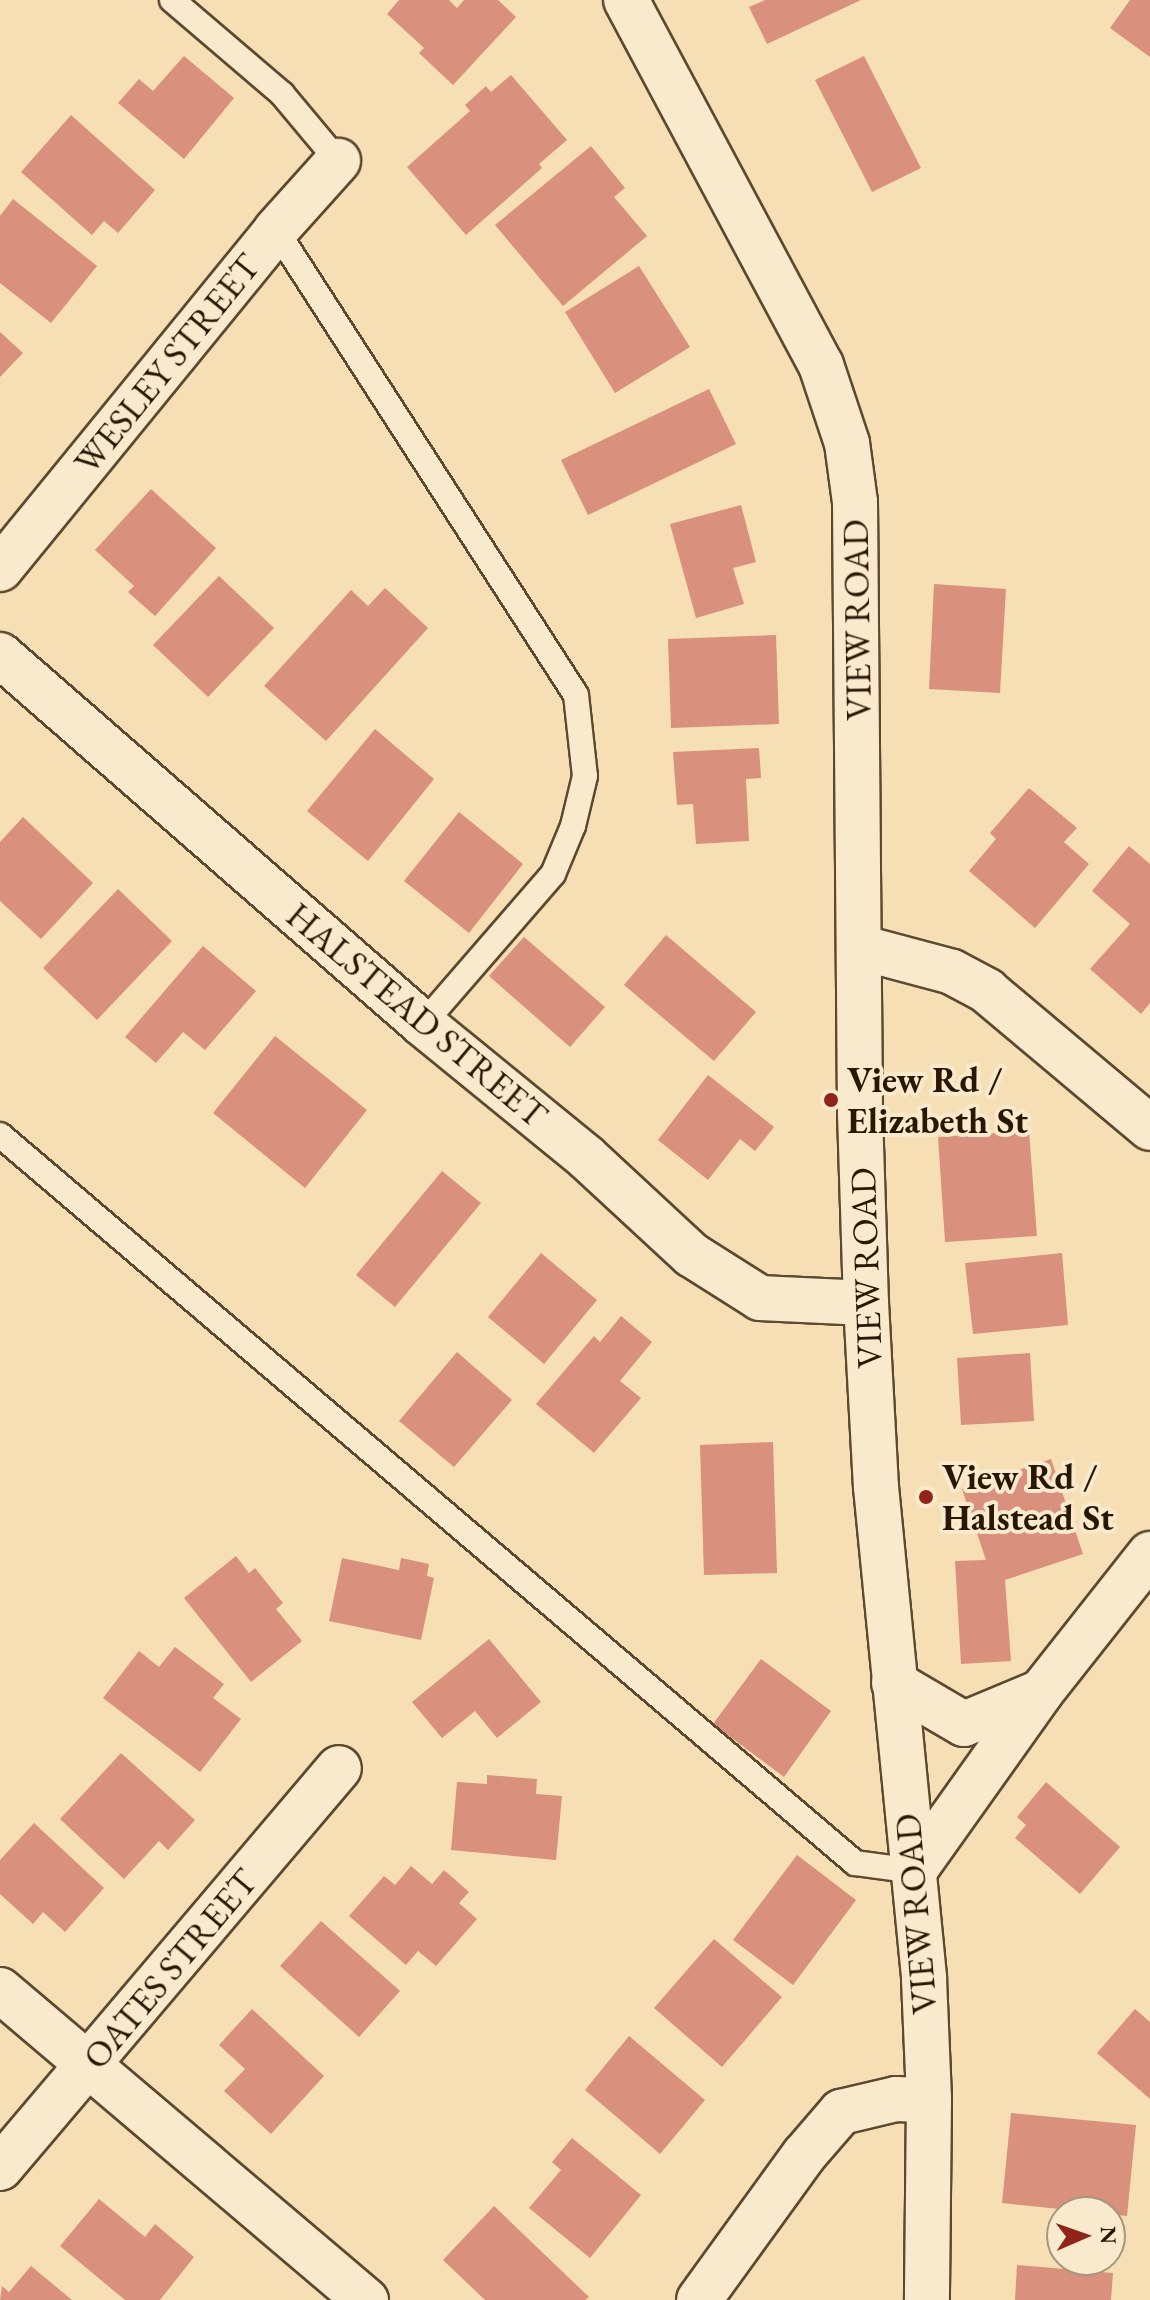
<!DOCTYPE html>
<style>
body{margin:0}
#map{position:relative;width:1150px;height:2300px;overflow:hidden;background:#f6dfb4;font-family:"EB Garamond",serif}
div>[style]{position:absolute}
.building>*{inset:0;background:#d9907c}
.roads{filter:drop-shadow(2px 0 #5c492f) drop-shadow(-2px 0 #5c492f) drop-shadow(0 2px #5c492f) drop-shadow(0 -2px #5c492f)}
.lane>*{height:24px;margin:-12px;padding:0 12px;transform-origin:12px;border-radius:12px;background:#f9eace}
.street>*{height:44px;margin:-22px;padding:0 22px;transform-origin:22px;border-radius:22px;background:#f9eace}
.secondary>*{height:44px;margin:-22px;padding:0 22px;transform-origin:22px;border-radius:22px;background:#f9eace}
.dots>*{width:22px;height:22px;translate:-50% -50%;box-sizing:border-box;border:4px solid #f9eace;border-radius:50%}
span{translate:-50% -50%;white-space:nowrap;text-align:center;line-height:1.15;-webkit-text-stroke:8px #f9eace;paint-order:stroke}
.street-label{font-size:36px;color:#291703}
.poi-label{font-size:36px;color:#291703;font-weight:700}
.left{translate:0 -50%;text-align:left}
.north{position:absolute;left:1046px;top:2196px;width:80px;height:80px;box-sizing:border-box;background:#f9eace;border:2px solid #a6967d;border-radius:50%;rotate:88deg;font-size:22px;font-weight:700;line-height:32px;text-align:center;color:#291703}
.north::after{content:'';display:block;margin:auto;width:28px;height:36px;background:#8f2418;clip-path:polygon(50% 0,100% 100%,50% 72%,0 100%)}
</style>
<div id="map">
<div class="building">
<i style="clip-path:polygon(399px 0,449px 0,457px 8px,464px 0,498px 0,516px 17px,453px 85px,419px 53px,424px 48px,387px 14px)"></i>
<i style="clip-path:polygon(765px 0,861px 0,767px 44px,749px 7px)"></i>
<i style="clip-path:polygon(1130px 0,1150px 0,1150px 57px,1110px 28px)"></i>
<i style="clip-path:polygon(184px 56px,234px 98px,184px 159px,118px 103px,139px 79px,153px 91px)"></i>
<i style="clip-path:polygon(864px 56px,921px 168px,872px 192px,815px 80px)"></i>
<i style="clip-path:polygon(511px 75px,567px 140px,539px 164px,542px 168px,466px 235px,407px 167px,470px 111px,465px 105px,486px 86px,491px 92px)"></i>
<i style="clip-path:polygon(71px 115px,155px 190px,118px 233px,104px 221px,92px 235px,21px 172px)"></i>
<i style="clip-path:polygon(591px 146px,625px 188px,614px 197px,647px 236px,563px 306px,495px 225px)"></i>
<i style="clip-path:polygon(13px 199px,97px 266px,51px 323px,0 283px,0 216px)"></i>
<i style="clip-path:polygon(639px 266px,690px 347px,615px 393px,565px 312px)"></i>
<i style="clip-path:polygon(0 332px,23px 353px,0 377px)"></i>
<i style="clip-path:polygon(709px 389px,736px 444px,588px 515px,561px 460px)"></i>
<i style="clip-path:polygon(151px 489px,216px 548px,155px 616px,128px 592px,134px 586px,95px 550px)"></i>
<i style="clip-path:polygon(741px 505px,756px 562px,733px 568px,744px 604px,696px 618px,670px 524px)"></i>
<i style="clip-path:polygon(219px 576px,274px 628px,208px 697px,153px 645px)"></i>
<i style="clip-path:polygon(934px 584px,1006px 589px,1000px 693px,929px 689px)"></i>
<i style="clip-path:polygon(385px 588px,428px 628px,326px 741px,264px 686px,351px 590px,368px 606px)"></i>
<i style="clip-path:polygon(776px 635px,779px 724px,671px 728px,668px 639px)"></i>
<i style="clip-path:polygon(375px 729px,434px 779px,368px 861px,307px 811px)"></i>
<i style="clip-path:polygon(759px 748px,761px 778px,746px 779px,749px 841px,696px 844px,693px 804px,677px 805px,673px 752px)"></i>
<i style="clip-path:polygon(1029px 788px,1077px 828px,1064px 842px,1089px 864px,1035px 928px,969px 871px,996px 839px,990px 833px)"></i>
<i style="clip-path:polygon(459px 812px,523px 864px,469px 933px,404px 881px)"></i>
<i style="clip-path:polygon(23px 817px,93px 883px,41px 939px,0 901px,0 842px)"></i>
<i style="clip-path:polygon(1129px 846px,1150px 864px,1150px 1003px,1141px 1014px,1090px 969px,1130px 924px,1092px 891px)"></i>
<i style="clip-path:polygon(118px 889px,172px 941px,97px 1020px,43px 968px)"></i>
<i style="clip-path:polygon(666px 935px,756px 1012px,714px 1061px,624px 985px)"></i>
<i style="clip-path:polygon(524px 937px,605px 1007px,570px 1047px,489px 976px)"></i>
<i style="clip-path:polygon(203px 946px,256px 991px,205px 1050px,183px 1032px,156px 1063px,125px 1037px)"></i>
<i style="clip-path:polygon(275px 1036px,367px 1110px,305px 1188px,213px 1113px)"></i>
<i style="clip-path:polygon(708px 1075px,774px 1127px,755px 1151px,740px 1139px,708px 1180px,658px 1140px)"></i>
<i style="clip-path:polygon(1029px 1131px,1037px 1236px,945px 1242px,938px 1137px)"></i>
<i style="clip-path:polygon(442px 1171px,481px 1203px,395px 1307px,356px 1275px)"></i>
<i style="clip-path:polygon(541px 1253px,597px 1300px,544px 1364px,488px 1317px)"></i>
<i style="clip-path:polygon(1062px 1253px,1068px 1325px,973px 1334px,965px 1263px)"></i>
<i style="clip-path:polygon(621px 1316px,652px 1342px,620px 1381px,641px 1398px,594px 1453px,536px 1404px,594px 1336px,600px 1342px)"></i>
<i style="clip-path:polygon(457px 1352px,512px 1400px,454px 1467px,399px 1421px)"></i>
<i style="clip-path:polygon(1030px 1353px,1034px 1421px,961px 1425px,957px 1358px)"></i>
<i style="clip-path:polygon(773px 1442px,777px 1573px,704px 1575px,700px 1445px)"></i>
<i style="clip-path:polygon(1051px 1459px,1083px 1554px,1005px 1580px,1011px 1661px,961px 1664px,955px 1561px,986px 1560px,962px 1489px)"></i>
<i style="clip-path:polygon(236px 1556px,249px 1573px,255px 1568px,283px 1603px,276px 1609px,302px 1641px,251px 1682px,184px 1598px)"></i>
<i style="clip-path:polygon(342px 1558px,399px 1570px,401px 1558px,429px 1564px,427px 1576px,434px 1578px,421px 1640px,329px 1621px)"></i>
<i style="clip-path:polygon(489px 1639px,541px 1702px,497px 1738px,475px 1711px,442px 1738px,412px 1702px)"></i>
<i style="clip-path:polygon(175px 1647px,224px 1684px,213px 1698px,241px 1719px,200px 1772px,103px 1698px,139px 1651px,159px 1667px)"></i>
<i style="clip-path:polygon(761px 1659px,831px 1711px,784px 1777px,713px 1724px)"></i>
<i style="clip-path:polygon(121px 1753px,195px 1820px,168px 1850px,159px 1841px,124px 1879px,60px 1819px)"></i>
<i style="clip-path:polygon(487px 1775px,537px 1779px,536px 1794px,562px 1796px,556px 1860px,451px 1850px,457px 1782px,487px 1784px)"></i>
<i style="clip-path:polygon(1046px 1782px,1120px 1847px,1080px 1894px,1015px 1838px,1026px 1825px,1017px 1817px)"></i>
<i style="clip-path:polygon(34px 1823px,104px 1888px,65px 1932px,43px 1912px,33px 1924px,0 1894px,0 1860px)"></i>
<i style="clip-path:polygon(797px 1855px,856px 1900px,793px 1985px,733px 1940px)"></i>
<i style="clip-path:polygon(411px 1866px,432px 1884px,444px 1870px,469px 1892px,459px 1903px,477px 1919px,436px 1966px,418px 1951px,406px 1965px,349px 1916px,384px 1876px,395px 1885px)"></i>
<i style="clip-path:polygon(321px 1921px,400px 1991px,359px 2037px,280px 1966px)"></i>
<i style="clip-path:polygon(714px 1939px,782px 1997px,722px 2067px,654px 2008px)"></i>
<i style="clip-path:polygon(252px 2009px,324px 2076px,271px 2134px,224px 2091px,245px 2069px,219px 2045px)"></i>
<i style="clip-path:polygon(1135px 2009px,1150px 2022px,1150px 2099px,1097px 2053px)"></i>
<i style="clip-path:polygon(629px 2036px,705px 2100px,660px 2154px,585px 2090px)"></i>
<i style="clip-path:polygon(1011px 2113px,1136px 2125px,1127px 2216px,1002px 2203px)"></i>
<i style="clip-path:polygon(572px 2138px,641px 2195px,590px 2258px,529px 2208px,561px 2170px,552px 2162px)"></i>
<i style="clip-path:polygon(99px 2199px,145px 2237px,155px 2224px,194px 2257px,160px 2300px,125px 2300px,60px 2246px)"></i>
<i style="clip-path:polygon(494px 2206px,589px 2297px,585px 2300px,485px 2300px,443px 2260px)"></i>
<i style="clip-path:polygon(1017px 2265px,1113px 2273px,1111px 2300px,1015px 2300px)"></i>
<i style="clip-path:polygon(31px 2266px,72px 2300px,0 2300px,2px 2286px,9px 2292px)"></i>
</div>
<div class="roads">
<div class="lane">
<i style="left:172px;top:0;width:145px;rotate:40.5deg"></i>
<i style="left:282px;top:94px;width:87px;rotate:50.1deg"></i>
<i style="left:276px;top:230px;width:553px;rotate:57.17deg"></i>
<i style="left:576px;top:695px;width:81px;rotate:83.7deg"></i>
<i style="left:585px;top:776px;width:51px;rotate:103.5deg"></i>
<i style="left:573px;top:826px;width:52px;rotate:112.6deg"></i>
<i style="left:553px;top:874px;width:198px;rotate:130.9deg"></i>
<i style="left:0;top:1135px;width:1123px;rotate:40.41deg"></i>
<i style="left:855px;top:1863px;width:60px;rotate:7.7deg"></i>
</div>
<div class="street">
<i style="left:0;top:569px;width:437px;rotate:-50.8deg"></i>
<i style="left:276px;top:230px;width:93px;rotate:-48.1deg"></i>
<i style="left:0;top:655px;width:561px;rotate:41.1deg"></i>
<i style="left:423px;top:1024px;width:210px;rotate:39.2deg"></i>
<i style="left:586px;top:1157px;width:144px;rotate:42.8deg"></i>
<i style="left:692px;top:1255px;width:80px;rotate:32.3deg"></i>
<i style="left:760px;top:1298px;width:106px;rotate:2.7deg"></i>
<i style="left:859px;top:947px;width:96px;rotate:15deg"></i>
<i style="left:952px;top:972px;width:40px;rotate:28deg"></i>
<i style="left:987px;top:991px;width:213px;rotate:40deg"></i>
<i style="left:894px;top:1683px;width:81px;rotate:30.4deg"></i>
<i style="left:964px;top:1724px;width:83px;rotate:-22.6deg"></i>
<i style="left:914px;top:1871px;width:219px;rotate:-54.6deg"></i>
<i style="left:1041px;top:1692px;width:176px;rotate:-51.7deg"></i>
<i style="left:0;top:1990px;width:480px;rotate:40.3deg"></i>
<i style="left:0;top:2168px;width:524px;rotate:-49.72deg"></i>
<i style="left:699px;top:2300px;width:179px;rotate:-54.1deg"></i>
<i style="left:804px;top:2155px;width:57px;rotate:-49.3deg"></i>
<i style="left:841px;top:2112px;width:57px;rotate:-13.3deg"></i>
<i style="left:896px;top:2099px;width:33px;rotate:2deg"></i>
</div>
<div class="secondary">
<i style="left:626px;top:0;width:414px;rotate:61.9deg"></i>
<i style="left:821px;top:365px;width:82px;rotate:71.6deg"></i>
<i style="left:847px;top:443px;width:60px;rotate:82.3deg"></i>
<i style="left:855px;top:502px;width:611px;rotate:89.53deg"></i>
<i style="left:860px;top:1113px;width:190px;rotate:88.2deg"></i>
<i style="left:866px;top:1303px;width:184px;rotate:86.9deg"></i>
<i style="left:876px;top:1487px;width:494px;rotate:84.4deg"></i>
<i style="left:924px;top:1979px;width:121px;rotate:87.6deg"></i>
<i style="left:929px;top:2100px;width:200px;rotate:90.6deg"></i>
</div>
</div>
<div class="dots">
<i style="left:831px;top:1100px;background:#8f2418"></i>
<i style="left:926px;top:1497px;background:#8f2418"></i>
</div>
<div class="street-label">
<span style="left:167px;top:364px;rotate:-51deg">WESLEY STREET</span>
<span style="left:857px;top:620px;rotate:-91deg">VIEW ROAD</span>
<span style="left:417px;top:1015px;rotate:40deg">HALSTEAD STREET</span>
<span style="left:866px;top:1268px;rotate:-92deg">VIEW ROAD</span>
<span style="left:916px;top:1914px;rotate:-95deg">VIEW ROAD</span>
<span style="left:170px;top:1969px;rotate:-50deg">OATES STREET</span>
</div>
<div class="poi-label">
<span class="left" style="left:847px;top:1100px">View Rd /<br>Elizabeth St</span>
<span class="left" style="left:942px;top:1497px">View Rd /<br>Halstead St</span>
</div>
<div class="north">N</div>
</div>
